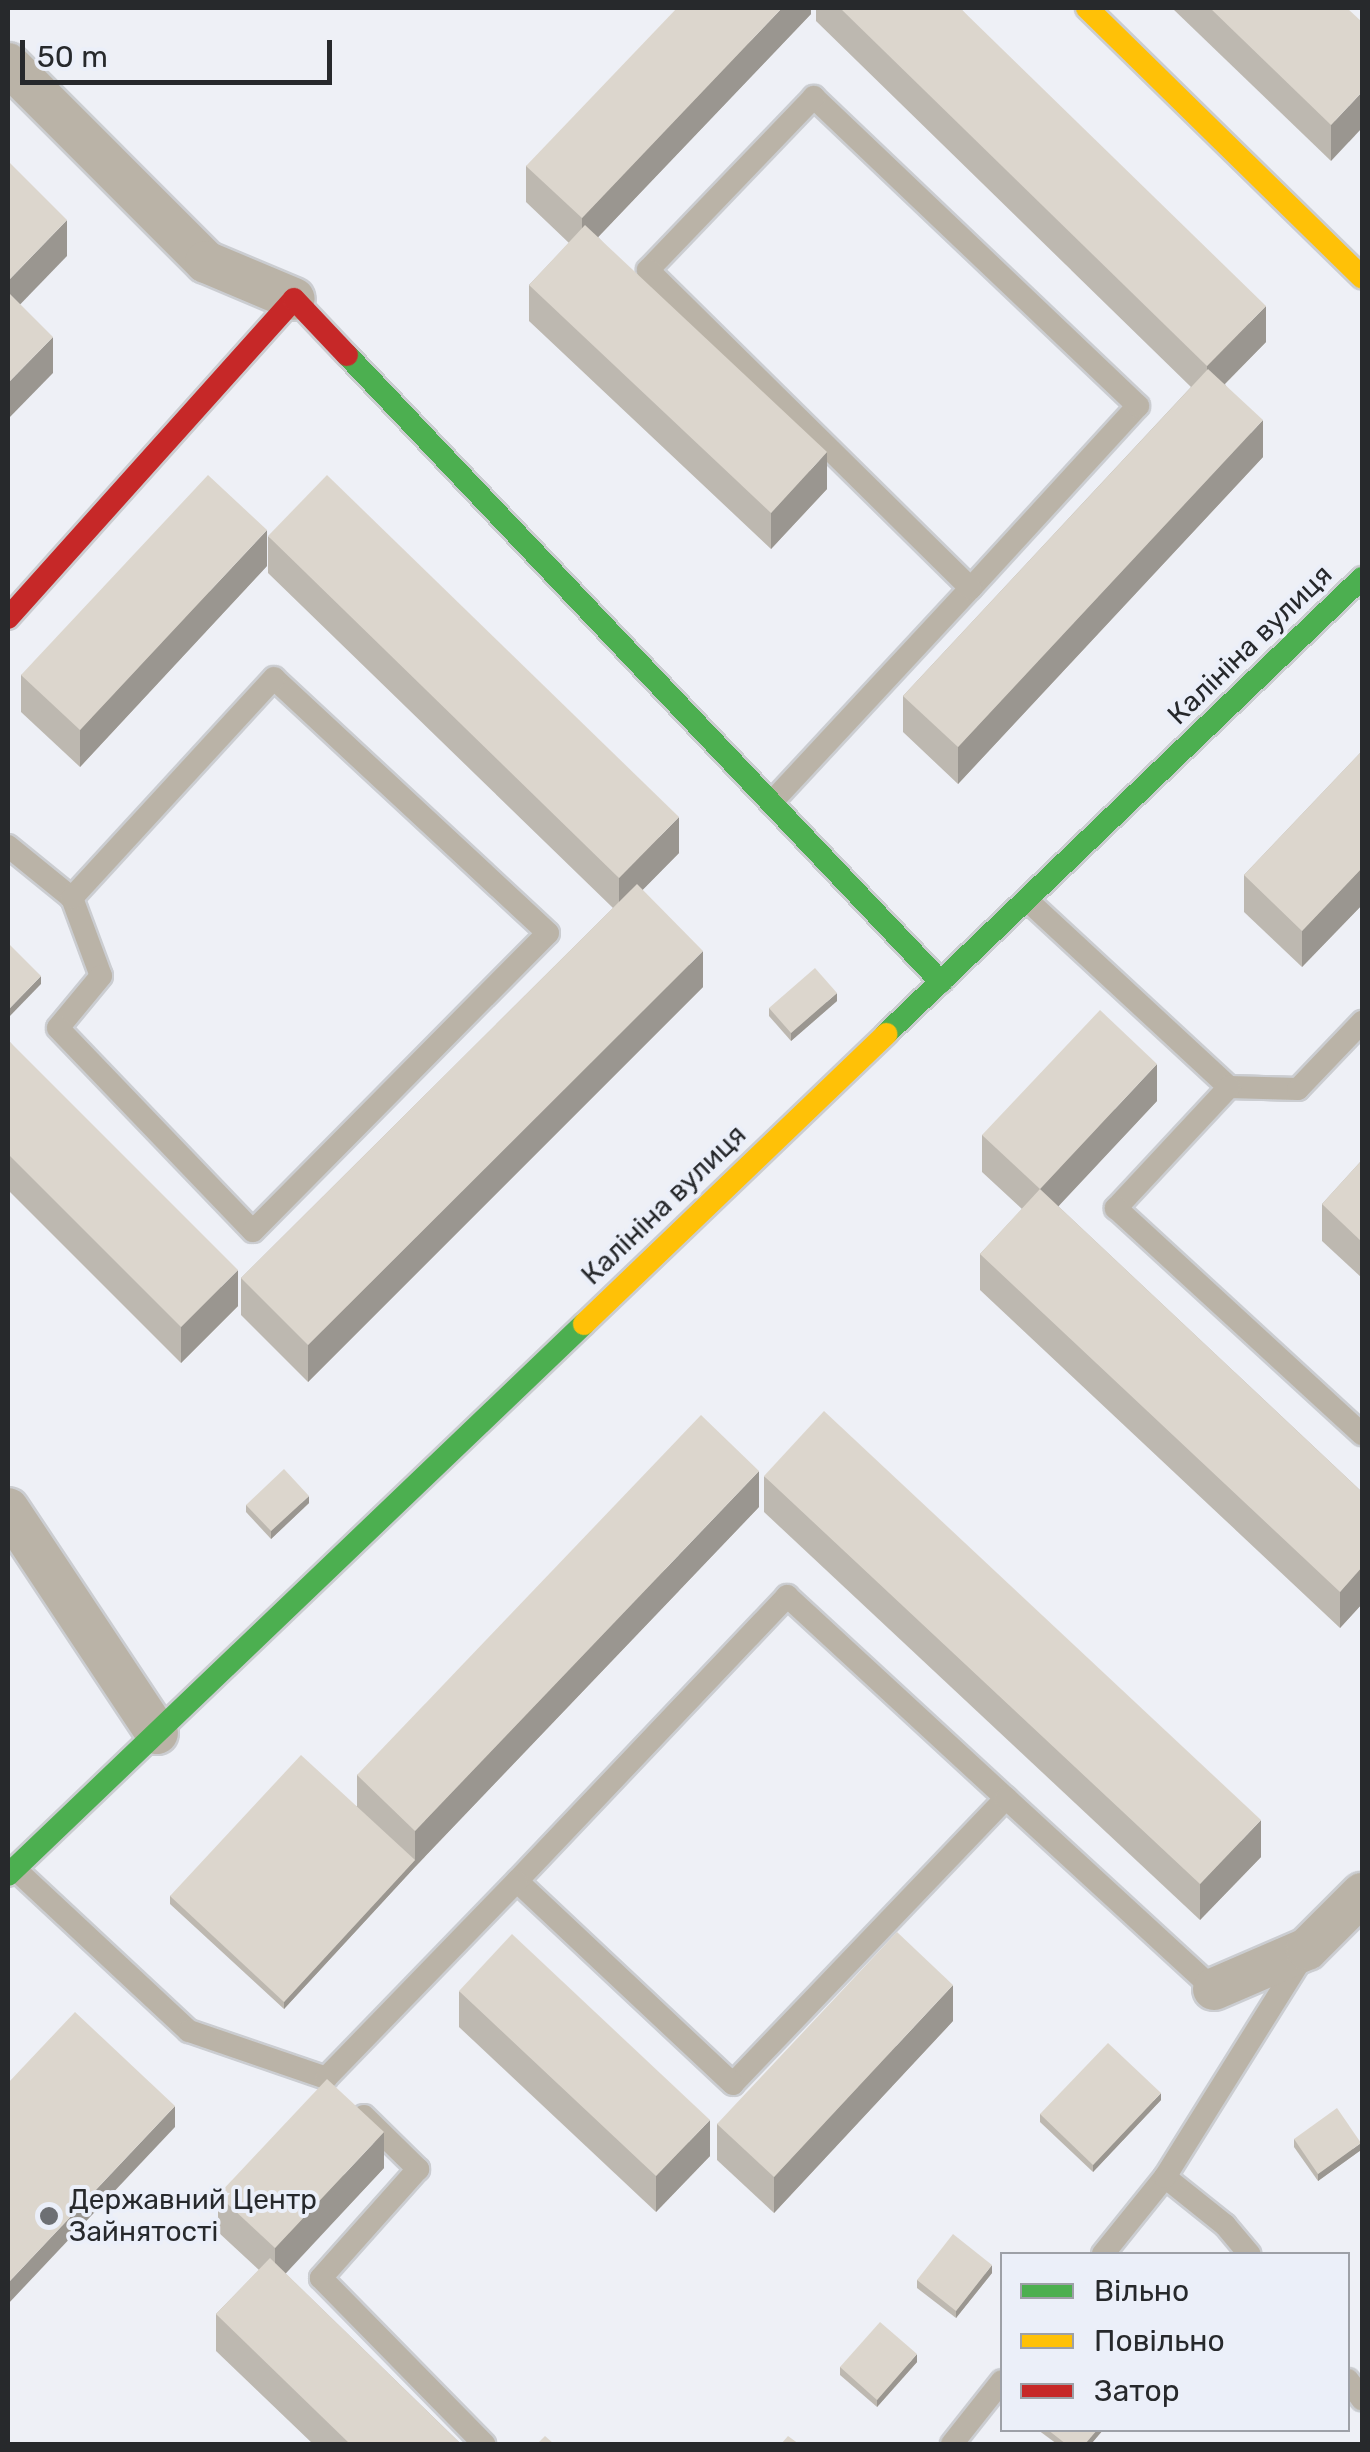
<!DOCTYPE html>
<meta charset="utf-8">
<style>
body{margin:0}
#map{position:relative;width:1370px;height:2452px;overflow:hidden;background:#eef0f6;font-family:Rubik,sans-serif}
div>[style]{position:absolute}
.roads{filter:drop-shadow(2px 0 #cbcdd1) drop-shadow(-2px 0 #cbcdd1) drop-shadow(0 2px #cbcdd1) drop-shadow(0 -2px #cbcdd1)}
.lane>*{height:22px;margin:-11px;padding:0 11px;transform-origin:11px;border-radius:11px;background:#bab3a7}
.street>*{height:42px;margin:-21px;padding:0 21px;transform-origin:21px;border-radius:21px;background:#bab3a7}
.fast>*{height:22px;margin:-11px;padding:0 11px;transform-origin:11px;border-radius:11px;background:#4caf50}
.slow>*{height:22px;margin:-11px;padding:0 11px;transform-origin:11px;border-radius:11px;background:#ffc107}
.jam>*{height:22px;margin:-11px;padding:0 11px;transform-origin:11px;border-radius:11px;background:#c62828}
.wall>*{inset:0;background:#bdb8b0}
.shaded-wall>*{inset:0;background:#9a9690}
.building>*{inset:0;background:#dcd6cd}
.dots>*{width:28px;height:28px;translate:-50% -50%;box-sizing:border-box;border:5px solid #ebeff9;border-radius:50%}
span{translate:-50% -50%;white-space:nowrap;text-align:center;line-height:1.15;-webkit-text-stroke:8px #ebeff9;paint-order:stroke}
.street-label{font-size:28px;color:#27292c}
.poi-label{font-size:28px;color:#27292c}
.left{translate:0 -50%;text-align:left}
.frame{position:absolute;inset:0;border:10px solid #27292c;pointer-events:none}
.legend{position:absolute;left:1000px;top:2252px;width:350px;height:180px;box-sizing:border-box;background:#ebeff9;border:2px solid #9da0a7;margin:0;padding:12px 18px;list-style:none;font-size:30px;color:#27292c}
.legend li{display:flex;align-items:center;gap:20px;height:50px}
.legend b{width:50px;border:2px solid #9da0a7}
.scale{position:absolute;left:20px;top:40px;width:312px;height:45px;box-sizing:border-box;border:5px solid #27292c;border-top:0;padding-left:12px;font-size:30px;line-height:35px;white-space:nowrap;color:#27292c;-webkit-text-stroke:8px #ebeff9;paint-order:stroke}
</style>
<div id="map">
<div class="roads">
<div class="lane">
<i style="left:771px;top:803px;width:294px;rotate:-47.1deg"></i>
<i style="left:971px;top:588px;width:247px;rotate:-47.5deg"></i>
<i style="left:1138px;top:406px;width:448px;rotate:-136.4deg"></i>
<i style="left:814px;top:97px;width:240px;rotate:133.8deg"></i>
<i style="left:648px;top:270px;width:453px;rotate:44.6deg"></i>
<i style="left:8px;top:846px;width:82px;rotate:39.1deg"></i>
<i style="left:72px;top:898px;width:83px;rotate:69.6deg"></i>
<i style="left:101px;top:976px;width:67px;rotate:129.6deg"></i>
<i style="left:58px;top:1028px;width:281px;rotate:46.2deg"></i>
<i style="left:253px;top:1231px;width:419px;rotate:-45.3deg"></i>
<i style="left:548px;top:933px;width:374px;rotate:-137.1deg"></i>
<i style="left:274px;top:678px;width:299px;rotate:132.6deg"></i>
<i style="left:1027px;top:900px;width:275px;rotate:42.8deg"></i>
<i style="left:1229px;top:1087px;width:69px;rotate:1.7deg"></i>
<i style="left:1298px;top:1089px;width:93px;rotate:-46.3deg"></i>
<i style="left:1229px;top:1087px;width:166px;rotate:133deg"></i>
<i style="left:1116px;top:1208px;width:334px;rotate:42.6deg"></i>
<i style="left:1006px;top:1798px;width:395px;rotate:133.7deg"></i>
<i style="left:733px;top:2084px;width:296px;rotate:-136.8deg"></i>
<i style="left:517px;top:1881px;width:393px;rotate:-46.5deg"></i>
<i style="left:787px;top:1596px;width:298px;rotate:42.7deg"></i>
<i style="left:1006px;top:1798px;width:282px;rotate:42.6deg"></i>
<i style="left:14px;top:1868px;width:239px;rotate:43deg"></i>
<i style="left:189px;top:2031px;width:145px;rotate:18.9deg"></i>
<i style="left:326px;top:2078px;width:274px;rotate:-45.9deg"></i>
<i style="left:364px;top:2116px;width:76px;rotate:44.5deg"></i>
<i style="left:418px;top:2169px;width:146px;rotate:131.7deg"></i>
<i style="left:321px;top:2278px;width:233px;rotate:45.5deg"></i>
<i style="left:1165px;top:2177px;width:77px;rotate:38.7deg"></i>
<i style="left:1225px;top:2225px;width:38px;rotate:50deg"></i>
<i style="left:1103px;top:2254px;width:99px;rotate:-51.2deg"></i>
<i style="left:1165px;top:2177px;width:261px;rotate:-58deg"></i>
<i style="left:1348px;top:2380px;width:24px;rotate:54deg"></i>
<i style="left:952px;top:2444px;width:80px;rotate:-51.6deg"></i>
</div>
<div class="street">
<i style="left:8px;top:64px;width:280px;rotate:45deg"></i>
<i style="left:206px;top:262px;width:95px;rotate:22.8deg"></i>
<i style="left:8px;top:1509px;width:269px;rotate:56.4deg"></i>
<i style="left:1214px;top:1989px;width:101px;rotate:-23.3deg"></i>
<i style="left:1307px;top:1949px;width:78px;rotate:-45deg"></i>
</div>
<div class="fast">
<i style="left:347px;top:355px;width:864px;rotate:46.55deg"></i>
<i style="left:886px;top:1034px;width:659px;rotate:-43.77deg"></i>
<i style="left:8px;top:1875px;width:797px;rotate:-43.73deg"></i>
</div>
<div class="slow">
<i style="left:1087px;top:8px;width:385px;rotate:44.4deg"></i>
<i style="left:584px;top:1324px;width:419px;rotate:-43.8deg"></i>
</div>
<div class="jam">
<i style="left:8px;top:618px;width:428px;rotate:-48.1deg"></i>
<i style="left:294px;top:299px;width:77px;rotate:46.6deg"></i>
</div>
</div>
<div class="wall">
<i style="clip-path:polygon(811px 8px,811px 14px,598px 237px,827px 489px,771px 549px,529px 321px,529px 285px,569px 243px,526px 202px,526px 166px)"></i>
<i style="clip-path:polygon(816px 8px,960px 8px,1266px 342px,1225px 384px,1263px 457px,958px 784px,903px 732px,903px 696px,1191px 387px,816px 21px)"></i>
<i style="clip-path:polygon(1172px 8px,1347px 8px,1331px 161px)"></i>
<i style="clip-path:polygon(268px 536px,679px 853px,642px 890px,703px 987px,308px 1382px,241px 1315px,241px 1278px,613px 908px,268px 573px)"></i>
<i style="clip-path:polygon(267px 566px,80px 767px,21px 712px,21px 675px)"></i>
<i style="clip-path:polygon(1362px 751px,1362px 905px,1302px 967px,1244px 912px,1244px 875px)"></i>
<i style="clip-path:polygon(837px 1001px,791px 1041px,769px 1016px,769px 1008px)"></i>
<i style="clip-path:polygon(8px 1040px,238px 1306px,181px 1363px,8px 1190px)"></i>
<i style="clip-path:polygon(1157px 1101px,1058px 1206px,1362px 1492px,1362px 1604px,1340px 1628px,980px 1290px,980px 1254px,1022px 1209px,982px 1172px,982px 1135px)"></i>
<i style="clip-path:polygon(1362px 1160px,1362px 1278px,1322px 1241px,1322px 1204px)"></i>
<i style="clip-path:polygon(764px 1476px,1261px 1857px,1200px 1920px,764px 1512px)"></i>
<i style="clip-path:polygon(309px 1503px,271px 1539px,246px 1512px,246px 1505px)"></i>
<i style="clip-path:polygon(759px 1507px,415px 1867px,284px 2009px,170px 1904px,170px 1896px,357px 1806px,357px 1775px)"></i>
<i style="clip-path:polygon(459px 1991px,710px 2156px,656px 2212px,459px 2027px)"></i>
<i style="clip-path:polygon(953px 2021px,774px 2213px,717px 2160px,717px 2124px)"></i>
<i style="clip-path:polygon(1161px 2100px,1093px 2172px,1040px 2122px,1040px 2114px)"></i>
<i style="clip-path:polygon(1294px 2139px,1361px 2150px,1318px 2181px,1294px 2147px)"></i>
<i style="clip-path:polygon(384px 2168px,285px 2273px,461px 2444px,313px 2444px,216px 2351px,216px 2314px,259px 2270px,218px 2232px,218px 2195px)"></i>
<i style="clip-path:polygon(992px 2273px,956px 2318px,917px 2288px,917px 2280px)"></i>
<i style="clip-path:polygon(917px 2362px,877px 2407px,840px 2375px,840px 2367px)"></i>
<i style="clip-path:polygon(1038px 2430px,1103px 2430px,1091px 2444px,1057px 2444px)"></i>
</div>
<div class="shaded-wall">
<i style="clip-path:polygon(782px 8px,811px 8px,811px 14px,582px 254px,582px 218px)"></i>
<i style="clip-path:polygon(1362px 92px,1362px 128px,1331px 161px,1331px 125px)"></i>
<i style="clip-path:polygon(67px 220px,67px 256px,8px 317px,8px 281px)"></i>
<i style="clip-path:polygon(1266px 306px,1266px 342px,1207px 402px,1207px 366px)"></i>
<i style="clip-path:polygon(53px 337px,53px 373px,8px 419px,8px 383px)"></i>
<i style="clip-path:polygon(1263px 420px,1263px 457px,958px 784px,958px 747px)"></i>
<i style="clip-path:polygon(827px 452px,827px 489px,771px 549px,771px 513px)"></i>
<i style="clip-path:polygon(267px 530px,267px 566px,80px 767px,80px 730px)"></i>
<i style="clip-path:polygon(679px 817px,679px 853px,619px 914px,619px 878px)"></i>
<i style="clip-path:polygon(1362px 868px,1362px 905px,1302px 967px,1302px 931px)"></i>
<i style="clip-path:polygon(703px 951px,703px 987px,308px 1382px,308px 1345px)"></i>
<i style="clip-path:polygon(41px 976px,41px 984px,8px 1018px,8px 1010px)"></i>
<i style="clip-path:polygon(837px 993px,837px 1001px,791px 1041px,791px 1033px)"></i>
<i style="clip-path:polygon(1157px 1064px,1157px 1101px,1040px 1226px,1040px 1189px)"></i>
<i style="clip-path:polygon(238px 1270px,238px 1306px,181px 1363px,181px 1327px)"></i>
<i style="clip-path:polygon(759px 1471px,759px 1507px,415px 1867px,415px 1831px)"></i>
<i style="clip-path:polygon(309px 1496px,309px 1503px,271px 1539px,271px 1531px)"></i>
<i style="clip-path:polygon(1362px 1567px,1362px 1604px,1340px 1628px,1340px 1592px)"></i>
<i style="clip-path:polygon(1261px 1820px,1261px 1857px,1200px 1920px,1200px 1884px)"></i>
<i style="clip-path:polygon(415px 1860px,415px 1867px,284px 2009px,284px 2002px)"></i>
<i style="clip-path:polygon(953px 1985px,953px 2021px,774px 2213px,774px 2177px)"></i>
<i style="clip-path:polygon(1161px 2093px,1161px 2100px,1093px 2172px,1093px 2165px)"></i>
<i style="clip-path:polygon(175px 2106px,175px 2127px,8px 2304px,8px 2283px)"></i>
<i style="clip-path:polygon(710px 2120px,710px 2156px,656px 2212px,656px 2176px)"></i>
<i style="clip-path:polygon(384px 2132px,384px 2168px,275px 2285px,275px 2248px)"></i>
<i style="clip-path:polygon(1361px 2143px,1361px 2150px,1318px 2181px,1318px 2174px)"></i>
<i style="clip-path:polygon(992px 2265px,992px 2273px,956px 2318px,956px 2311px)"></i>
<i style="clip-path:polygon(917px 2354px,917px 2362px,877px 2407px,877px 2400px)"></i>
<i style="clip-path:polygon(1097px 2430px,1103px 2430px,1091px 2444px,1085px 2444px)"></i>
</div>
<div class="building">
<i style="clip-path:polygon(677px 8px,782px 8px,582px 218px,526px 166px)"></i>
<i style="clip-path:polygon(840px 8px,960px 8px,1266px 306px,1207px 366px)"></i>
<i style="clip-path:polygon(1210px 8px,1347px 8px,1362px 22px,1362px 92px,1331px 125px)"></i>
<i style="clip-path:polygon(8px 161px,67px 220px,8px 281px)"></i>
<i style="clip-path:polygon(585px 225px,827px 452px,771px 513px,529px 285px)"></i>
<i style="clip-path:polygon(8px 292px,53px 337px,8px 383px)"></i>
<i style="clip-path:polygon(1208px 369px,1263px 420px,958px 747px,903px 696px)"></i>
<i style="clip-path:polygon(208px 475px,267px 530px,80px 730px,21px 675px)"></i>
<i style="clip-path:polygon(327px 475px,679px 817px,619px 878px,268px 536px)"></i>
<i style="clip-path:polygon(1362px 751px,1362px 868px,1302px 931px,1244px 875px)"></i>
<i style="clip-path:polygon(637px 884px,703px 951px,308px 1345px,241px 1278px)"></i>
<i style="clip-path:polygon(8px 943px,41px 976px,8px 1010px)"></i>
<i style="clip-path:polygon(815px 968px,837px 993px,791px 1033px,769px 1008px)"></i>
<i style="clip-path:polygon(1100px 1010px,1157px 1064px,1040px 1189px,982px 1135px)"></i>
<i style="clip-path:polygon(8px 1040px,238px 1270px,181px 1327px,8px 1154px)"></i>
<i style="clip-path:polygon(1362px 1160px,1362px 1242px,1322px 1204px)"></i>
<i style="clip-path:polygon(1040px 1189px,1362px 1492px,1362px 1567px,1340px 1592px,980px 1254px)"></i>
<i style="clip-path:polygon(824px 1411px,1261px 1820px,1200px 1884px,764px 1476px)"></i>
<i style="clip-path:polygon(701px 1415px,759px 1471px,415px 1831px,357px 1775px)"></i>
<i style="clip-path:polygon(284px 1469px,309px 1496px,271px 1531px,246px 1505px)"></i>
<i style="clip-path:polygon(301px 1755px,415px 1860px,284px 2002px,170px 1896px)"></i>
<i style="clip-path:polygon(897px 1932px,953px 1985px,774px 2177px,717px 2124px)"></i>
<i style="clip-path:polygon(512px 1934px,710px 2120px,656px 2176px,459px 1991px)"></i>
<i style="clip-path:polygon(75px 2012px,175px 2106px,8px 2283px,8px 2083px)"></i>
<i style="clip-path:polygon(1108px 2043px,1161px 2093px,1093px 2165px,1040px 2114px)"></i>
<i style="clip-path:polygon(327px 2079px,384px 2132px,275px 2248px,218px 2195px)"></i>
<i style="clip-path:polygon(1337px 2108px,1361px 2143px,1318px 2174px,1294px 2139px)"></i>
<i style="clip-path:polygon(953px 2234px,992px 2265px,956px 2311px,917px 2280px)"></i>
<i style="clip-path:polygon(270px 2258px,461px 2444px,350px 2444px,216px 2314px)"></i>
<i style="clip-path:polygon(880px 2322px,917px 2354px,877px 2400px,840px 2367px)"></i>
<i style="clip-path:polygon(1048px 2430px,1097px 2430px,1085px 2444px,1066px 2444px)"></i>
<i style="clip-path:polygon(545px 2436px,554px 2444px,537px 2444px)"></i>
<i style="clip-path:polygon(788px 2436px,799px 2444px,781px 2444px)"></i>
</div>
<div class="dots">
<i style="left:49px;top:2216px;background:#6d6f73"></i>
</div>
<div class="street-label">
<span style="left:1250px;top:645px;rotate:-44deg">Калініна вулиця</span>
<span style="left:664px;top:1205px;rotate:-44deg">Калініна вулиця</span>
</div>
<div class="poi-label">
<span class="left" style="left:69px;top:2216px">Державний Центр<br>Зайнятості</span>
</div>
<div class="frame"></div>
<ul class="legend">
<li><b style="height:12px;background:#4caf50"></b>Вільно</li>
<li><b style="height:12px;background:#ffc107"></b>Повільно</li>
<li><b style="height:12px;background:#c62828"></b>Затор</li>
</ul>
<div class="scale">50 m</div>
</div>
